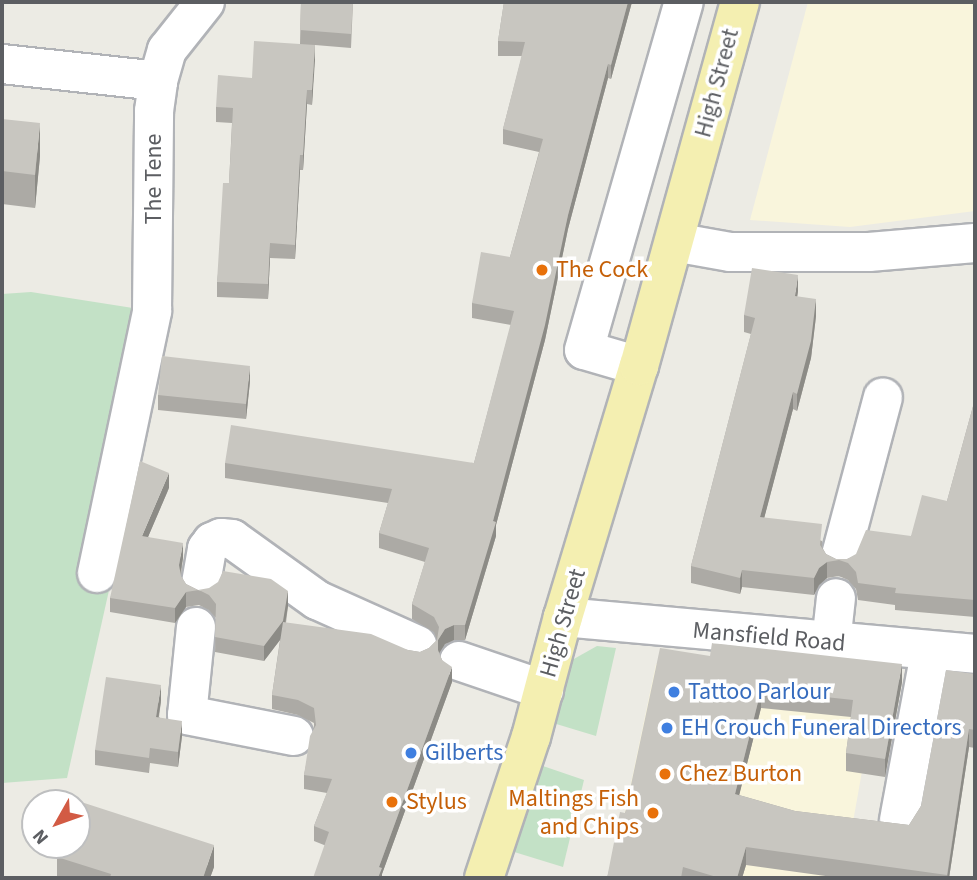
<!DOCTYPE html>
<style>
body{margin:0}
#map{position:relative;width:977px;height:880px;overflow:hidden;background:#ecebe4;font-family:"Source Sans 3",sans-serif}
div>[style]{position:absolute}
.commercial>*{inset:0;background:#f9f5dc}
.green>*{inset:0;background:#c3e1c6}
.roads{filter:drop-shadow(2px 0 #b1b3b7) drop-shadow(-2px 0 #b1b3b7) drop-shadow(0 2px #b1b3b7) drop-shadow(0 -2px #b1b3b7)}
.minor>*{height:38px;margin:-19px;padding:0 19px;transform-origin:19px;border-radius:19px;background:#fff}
.major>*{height:38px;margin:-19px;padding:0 19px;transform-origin:19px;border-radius:19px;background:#f4efb1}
.wall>*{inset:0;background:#acaaa5}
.shaded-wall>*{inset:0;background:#8c8b86}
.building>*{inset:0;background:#c8c6c0}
.dots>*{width:19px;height:19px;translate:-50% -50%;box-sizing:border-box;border:4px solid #fff;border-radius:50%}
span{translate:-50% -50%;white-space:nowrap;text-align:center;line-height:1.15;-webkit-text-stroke:7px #fff;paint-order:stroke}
.street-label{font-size:24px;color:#5c5e62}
.food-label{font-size:24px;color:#c56008}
.left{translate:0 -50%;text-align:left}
.right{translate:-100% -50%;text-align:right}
.shop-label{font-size:24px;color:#366cbe}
.frame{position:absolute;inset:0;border:4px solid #5c5e62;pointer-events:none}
.north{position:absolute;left:21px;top:789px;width:70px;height:70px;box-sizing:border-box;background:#fff;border:2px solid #bebfc0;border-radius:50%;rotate:230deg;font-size:19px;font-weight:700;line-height:28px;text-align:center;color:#5c5e62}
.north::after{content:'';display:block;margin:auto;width:24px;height:32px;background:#d25b44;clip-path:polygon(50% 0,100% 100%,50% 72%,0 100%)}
</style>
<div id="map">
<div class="commercial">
<i style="clip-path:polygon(808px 2px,975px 2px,975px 211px,850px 227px,750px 220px)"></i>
<i style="clip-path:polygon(656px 664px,879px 676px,843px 878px,611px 878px)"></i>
</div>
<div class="green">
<i style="clip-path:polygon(31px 292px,152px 311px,169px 322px,67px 778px,2px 783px,2px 294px)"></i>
<i style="clip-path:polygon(597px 646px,616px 648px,596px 736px,553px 723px,572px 660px)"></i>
<i style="clip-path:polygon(540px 765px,584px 780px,563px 867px,511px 851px)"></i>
</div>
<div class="roads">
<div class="minor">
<i style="left:2px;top:64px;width:157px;rotate:6.2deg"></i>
<i style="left:674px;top:242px;width:57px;rotate:10.1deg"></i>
<i style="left:730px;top:252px;width:139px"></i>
<i style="left:869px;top:252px;width:106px;rotate:-4.9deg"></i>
<i style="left:639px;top:366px;width:57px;rotate:-163.8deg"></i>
<i style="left:584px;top:350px;width:362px;rotate:-74deg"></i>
<i style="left:841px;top:555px;width:163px;rotate:-75.1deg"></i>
<i style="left:97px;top:573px;width:268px;rotate:-78.1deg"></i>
<i style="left:152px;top:311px;width:200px;rotate:-89.4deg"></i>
<i style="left:154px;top:111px;width:30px;rotate:-82deg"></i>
<i style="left:158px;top:81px;width:32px;rotate:-74deg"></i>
<i style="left:167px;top:50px;width:61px;rotate:-51.6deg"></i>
<i style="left:201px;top:583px;width:35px;rotate:-80deg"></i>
<i style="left:207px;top:549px;width:9px;rotate:-54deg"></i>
<i style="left:212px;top:542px;width:10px;rotate:-24deg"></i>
<i style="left:221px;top:538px;width:11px;rotate:5deg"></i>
<i style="left:232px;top:539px;width:105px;rotate:35.7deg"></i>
<i style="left:317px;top:600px;width:110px;rotate:24.2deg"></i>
<i style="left:563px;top:617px;width:414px;rotate:5.1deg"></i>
<i style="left:196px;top:627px;width:88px;rotate:95.8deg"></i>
<i style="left:187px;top:715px;width:109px;rotate:11.1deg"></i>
<i style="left:831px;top:643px;width:45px;rotate:-83.7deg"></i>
<i style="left:459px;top:661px;width:90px;rotate:18.8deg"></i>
<i style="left:899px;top:820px;width:171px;rotate:-79.5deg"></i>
</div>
<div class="major">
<i style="left:484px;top:878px;width:149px;rotate:-71.6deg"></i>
<i style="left:531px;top:737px;width:124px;rotate:-75.1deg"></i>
<i style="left:563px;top:617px;width:262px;rotate:-73.2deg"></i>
<i style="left:639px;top:366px;width:378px;rotate:-74.5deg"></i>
</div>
</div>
<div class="wall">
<i style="clip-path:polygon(301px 2px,353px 2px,351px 48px,315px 45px,312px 105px,307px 104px,303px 170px,300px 170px,295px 259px,270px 258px,268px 299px,217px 297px,217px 282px,229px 183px,232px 123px,216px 122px,216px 107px,252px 78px,300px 44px)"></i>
<i style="clip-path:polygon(504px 2px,632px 2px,611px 79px,608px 78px,568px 229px,545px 340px,496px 525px,496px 536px,465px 640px,454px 640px,445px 644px,439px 653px,452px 682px,382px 874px,382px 878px,324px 845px,314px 841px,314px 826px,327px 793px,304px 789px,304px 775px,314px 727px,314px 723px,298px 715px,272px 709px,272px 695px,280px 640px,264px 661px,215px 652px,216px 618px,209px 610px,199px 605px,186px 607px,175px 623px,110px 612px,110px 598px,169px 488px,148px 537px,183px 558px,181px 576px,186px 584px,198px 590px,288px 606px,286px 623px,408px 650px,420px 652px,429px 648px,437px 640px,434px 632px,412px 619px,412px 604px,425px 562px,379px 548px,379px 533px,388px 503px,225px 478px,225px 463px,474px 463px,511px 325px,472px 318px,472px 303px,510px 257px,539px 152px,503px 144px,503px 129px,522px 56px,498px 56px,498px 41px)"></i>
<i style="clip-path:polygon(2px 119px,40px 156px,35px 208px,2px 204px)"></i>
<i style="clip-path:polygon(798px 291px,797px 297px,816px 316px,811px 358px,797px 411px,793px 409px,764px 518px,822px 541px,822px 547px,826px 554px,836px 559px,847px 559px,911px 536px,947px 501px,975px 399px,975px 617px,895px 610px,895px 605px,858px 600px,856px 589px,848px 580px,839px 576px,827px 578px,819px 585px,814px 595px,742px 587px,740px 594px,691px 583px,691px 566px,751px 334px,744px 332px,744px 315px)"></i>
<i style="clip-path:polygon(250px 381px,246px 419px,158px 410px,158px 395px)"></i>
<i style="clip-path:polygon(710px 656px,902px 682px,885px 777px,846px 771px,846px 753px,851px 717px,761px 708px,739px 795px,795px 811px,909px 825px,921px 806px,975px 674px,975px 748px,969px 747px,949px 878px,840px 878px,746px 865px,742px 878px,607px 878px,625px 813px)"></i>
<i style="clip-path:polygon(161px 701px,159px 717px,182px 736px,178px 767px,150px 763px,149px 773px,95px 765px,95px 750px)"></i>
<i style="clip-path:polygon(57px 857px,214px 867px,210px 878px,57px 878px)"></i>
</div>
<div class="shaded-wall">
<i style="clip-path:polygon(628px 2px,632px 2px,611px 79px,611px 65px)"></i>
<i style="clip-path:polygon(315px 45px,315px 60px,312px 105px,312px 90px)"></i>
<i style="clip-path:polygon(608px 64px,608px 78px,568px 229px,545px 340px,496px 525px,496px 536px,465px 640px,465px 625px,493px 521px,568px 215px)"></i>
<i style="clip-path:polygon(307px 90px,307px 104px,303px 170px,303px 155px)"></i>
<i style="clip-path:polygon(40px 123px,40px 156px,35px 208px,35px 175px)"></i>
<i style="clip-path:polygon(300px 155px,300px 170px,295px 259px,295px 245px)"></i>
<i style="clip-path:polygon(270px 243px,270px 258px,268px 299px,268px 284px)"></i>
<i style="clip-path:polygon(798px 275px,798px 291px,795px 313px,795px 296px)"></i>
<i style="clip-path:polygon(816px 299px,816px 316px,811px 358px,797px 411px,797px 394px)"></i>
<i style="clip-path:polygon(250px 366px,250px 381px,246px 419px,246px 404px)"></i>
<i style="clip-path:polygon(793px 392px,793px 409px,760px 534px,760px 517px)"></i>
<i style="clip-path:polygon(169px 473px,169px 488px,142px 551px,142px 536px)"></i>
<i style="clip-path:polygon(183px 543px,183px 558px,179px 580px,179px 565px)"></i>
<i style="clip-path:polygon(827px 562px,827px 578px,819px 585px,814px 595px,814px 578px,819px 568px)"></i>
<i style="clip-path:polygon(742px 570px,742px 587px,740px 594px,740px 578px)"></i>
<i style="clip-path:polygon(288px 591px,288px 606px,283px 636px,264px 661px,264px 646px)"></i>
<i style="clip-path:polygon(186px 592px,186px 607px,175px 623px,175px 608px)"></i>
<i style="clip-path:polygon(454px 625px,454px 640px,445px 644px,438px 655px,438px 665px,438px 640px,445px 629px)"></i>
<i style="clip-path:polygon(902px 664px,902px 682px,885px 777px,885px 759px)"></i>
<i style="clip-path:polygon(452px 667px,452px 682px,382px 874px,382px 878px,378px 878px,379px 867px)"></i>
<i style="clip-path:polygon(161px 685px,161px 701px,156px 732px,156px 717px)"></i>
<i style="clip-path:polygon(761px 690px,761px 708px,735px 812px,735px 794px)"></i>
<i style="clip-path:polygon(182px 721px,182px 736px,178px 767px,178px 752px)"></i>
<i style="clip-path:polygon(969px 729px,969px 747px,949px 878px,947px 878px)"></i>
<i style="clip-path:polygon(214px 845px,214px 867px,210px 878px,203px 878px)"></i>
<i style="clip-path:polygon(746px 847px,746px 865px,742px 878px,737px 878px)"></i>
</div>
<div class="building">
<i style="clip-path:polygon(301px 2px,353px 2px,351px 34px,300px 30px)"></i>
<i style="clip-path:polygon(504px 2px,628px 2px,611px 65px,608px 64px,568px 215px,545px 325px,493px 521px,496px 522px,465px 625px,454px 625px,445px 629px,438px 640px,438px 650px,442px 660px,452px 667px,379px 867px,382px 868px,378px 878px,313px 878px,329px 832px,314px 826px,332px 779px,304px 775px,310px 736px,316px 725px,314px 708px,298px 700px,272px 695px,283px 622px,371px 634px,408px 650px,420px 652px,429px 648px,437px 640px,439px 627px,434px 617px,412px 604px,429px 548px,379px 533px,392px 489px,225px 463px,231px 425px,474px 463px,514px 311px,472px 303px,481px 252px,510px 257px,543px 139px,503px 129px,525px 42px,498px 41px)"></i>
<i style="clip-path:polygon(254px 41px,315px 45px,312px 90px,307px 90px,303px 155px,300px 155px,295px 245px,270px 243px,268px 284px,217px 282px,223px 183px,229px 183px,233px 108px,216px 107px,218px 75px,252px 78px)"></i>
<i style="clip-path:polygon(2px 119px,40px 123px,35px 175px,2px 171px)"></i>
<i style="clip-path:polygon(752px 268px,798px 275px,795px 296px,816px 299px,811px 341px,797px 394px,793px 392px,760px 517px,822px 524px,820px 545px,826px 554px,836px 559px,847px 559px,856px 554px,866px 530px,911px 536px,922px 495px,947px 501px,975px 399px,975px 600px,895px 593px,896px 588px,858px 583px,856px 572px,848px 563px,839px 560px,827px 562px,819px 568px,814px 578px,742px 570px,740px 578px,691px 566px,755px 318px,744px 315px)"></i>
<i style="clip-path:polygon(162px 356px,250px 366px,246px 404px,158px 395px)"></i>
<i style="clip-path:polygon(140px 461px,169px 473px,142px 536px,183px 543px,179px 565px,181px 576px,186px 584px,198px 590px,209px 588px,218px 582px,223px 571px,271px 579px,288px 591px,283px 621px,264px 646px,215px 637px,216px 604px,209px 595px,199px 590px,186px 592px,175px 608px,110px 598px)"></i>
<i style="clip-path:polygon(712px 643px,902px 664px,885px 759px,846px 753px,853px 700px,761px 690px,735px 794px,795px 811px,909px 825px,921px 806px,946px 670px,975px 674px,975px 730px,969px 729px,947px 875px,746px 847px,737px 878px,720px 878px,683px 867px,681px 878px,607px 878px,620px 812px,625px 813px,660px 648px,710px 656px)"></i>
<i style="clip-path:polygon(106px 677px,161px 685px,156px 717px,182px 721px,178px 752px,150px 748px,149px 758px,95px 750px)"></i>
<i style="clip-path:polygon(75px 800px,214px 845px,203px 878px,110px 878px,111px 874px,57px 857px,61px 845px,77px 845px,77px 803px,75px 803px)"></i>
</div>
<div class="dots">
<i style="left:542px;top:270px;background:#e8710a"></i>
<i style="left:674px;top:692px;background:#3f7fe0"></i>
<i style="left:667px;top:728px;background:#3f7fe0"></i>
<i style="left:411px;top:753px;background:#3f7fe0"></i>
<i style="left:665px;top:774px;background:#e8710a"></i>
<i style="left:392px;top:802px;background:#e8710a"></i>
<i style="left:653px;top:813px;background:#e8710a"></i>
</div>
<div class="street-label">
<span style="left:717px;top:83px;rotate:-75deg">High Street</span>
<span style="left:154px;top:179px;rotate:-90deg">The Tene</span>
<span style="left:563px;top:623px;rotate:-74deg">High Street</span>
<span style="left:769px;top:637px;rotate:5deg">Mansfield Road</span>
</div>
<div class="food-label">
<span class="left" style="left:556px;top:270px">The Cock</span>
<span class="left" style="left:679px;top:774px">Chez Burton</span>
<span class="right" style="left:639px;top:813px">Maltings Fish<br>and Chips</span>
<span class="left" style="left:406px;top:802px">Stylus</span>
</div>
<div class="shop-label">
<span class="left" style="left:688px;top:692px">Tattoo Parlour</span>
<span class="left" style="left:681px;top:728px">EH Crouch Funeral Directors</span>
<span class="left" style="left:425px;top:753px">Gilberts</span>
</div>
<div class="frame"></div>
<div class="north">N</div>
</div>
